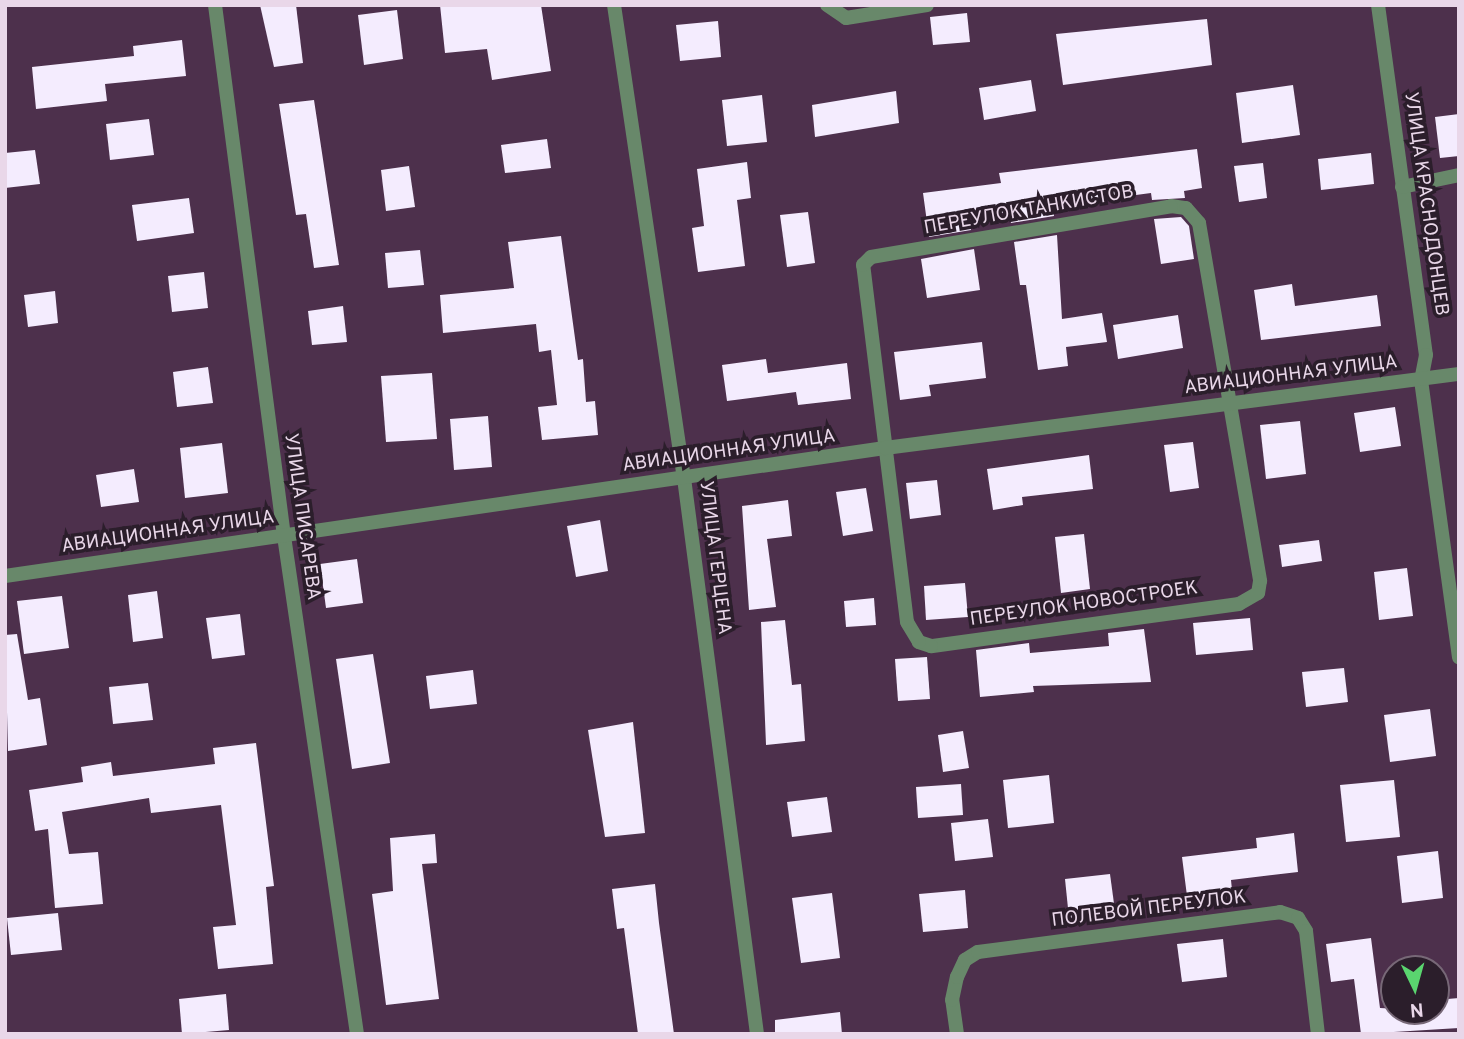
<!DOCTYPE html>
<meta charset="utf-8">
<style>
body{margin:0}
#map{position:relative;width:1464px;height:1039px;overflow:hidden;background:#4d304c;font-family:Overpass,sans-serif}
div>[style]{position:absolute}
.building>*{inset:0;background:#f4ecfe}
.minor>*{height:14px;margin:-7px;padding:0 7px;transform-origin:7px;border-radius:7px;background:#68886a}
span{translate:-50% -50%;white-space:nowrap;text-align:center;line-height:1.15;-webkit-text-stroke:7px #2b1e2b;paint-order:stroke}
.street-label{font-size:19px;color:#e9d7e9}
.frame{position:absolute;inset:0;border:7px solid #e9d7e9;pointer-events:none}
.north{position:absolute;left:1380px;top:955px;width:70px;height:70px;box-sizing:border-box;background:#2b1e2b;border:2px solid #776877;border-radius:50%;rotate:175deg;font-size:19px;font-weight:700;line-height:28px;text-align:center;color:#e9d7e9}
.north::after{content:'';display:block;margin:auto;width:24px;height:32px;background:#5ad56f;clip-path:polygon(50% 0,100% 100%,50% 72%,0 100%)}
</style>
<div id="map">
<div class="building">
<i style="clip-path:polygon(260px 5px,296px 5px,303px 63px,274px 67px)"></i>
<i style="clip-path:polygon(440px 5px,541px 5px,551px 71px,492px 80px,487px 49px,445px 53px)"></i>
<i style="clip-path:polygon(397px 10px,403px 59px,364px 65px,358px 15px)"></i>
<i style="clip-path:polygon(967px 13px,970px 42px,933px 45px,930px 17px)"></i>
<i style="clip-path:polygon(1207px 19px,1212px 65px,1063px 85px,1056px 34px)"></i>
<i style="clip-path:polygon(718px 21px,721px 57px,680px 61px,676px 25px)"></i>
<i style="clip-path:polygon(182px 40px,186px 76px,105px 84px,107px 101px,36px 109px,32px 67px,134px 56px,133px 46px)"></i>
<i style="clip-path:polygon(1031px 80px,1036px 111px,984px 120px,979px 88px)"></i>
<i style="clip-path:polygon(1293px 85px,1300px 135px,1242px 143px,1236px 93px)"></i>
<i style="clip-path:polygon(896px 91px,899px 123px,815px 137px,812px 105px)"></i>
<i style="clip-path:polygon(762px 95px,767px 142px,727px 146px,722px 100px)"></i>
<i style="clip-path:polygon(314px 100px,339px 265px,314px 268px,306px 214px,296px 215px,279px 104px)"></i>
<i style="clip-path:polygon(1459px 114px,1459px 156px,1440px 158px,1435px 117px)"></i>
<i style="clip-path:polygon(149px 119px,154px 155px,110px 160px,106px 124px)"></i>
<i style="clip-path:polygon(547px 139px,551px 168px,505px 173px,501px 145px)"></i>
<i style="clip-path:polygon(1197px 149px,1202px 188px,1184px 191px,1185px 198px,1152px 200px,1151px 193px,1053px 206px,1054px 216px,1011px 223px,1009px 212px,969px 218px,971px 230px,929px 237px,923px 193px,1001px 183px,999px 173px)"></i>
<i style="clip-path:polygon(35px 150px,40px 184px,5px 188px,5px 153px)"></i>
<i style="clip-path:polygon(1371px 153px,1374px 184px,1321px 190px,1318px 159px)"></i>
<i style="clip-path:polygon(747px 162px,751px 198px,737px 200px,745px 266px,698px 272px,692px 228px,704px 226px,697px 169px)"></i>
<i style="clip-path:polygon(1263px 163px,1267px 198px,1239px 202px,1234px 166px)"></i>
<i style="clip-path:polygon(409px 166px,415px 207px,386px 211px,381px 170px)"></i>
<i style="clip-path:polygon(189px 198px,194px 233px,137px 241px,132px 205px)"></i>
<i style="clip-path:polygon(808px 212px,815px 263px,787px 267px,780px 215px)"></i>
<i style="clip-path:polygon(1181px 217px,1189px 226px,1194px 259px,1161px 264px,1154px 219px)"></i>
<i style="clip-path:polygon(1057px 235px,1062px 319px,1102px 313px,1107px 342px,1066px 347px,1068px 366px,1038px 370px,1026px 285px,1020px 285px,1014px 242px)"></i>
<i style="clip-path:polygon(561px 236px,578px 360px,583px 359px,586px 402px,595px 401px,598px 435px,542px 440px,538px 407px,557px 405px,551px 350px,539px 352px,536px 324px,443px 333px,440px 295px,514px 288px,508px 242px)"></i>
<i style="clip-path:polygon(974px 249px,980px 290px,927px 298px,921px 259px)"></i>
<i style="clip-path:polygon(420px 250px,424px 285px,388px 288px,385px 253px)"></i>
<i style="clip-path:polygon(204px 272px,208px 308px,172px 312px,168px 276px)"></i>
<i style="clip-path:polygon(1292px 284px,1295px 306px,1377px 295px,1381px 326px,1261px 340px,1254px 290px)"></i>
<i style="clip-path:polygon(55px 291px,58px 323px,28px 327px,24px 295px)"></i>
<i style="clip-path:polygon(343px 306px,347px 342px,312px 345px,308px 311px)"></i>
<i style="clip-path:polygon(1178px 315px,1183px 348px,1118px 359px,1113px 325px)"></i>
<i style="clip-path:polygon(982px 342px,986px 378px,929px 385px,931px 396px,900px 400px,894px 352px)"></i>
<i style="clip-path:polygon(766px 359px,768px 373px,847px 363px,851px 399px,798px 405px,796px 392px,727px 401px,722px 365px)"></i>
<i style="clip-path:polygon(208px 367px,213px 403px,177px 407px,173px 372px)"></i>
<i style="clip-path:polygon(432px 373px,437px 439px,386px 442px,381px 376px)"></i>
<i style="clip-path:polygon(1395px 407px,1401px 446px,1360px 452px,1354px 413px)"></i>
<i style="clip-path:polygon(488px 416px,492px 467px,454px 470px,450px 419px)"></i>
<i style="clip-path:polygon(1300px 421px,1306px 474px,1266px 479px,1260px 425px)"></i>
<i style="clip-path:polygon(1193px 442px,1199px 488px,1170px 492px,1164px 445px)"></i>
<i style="clip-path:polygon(222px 443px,228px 493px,185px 498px,180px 448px)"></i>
<i style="clip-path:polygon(1089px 455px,1093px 489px,1022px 497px,1023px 505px,993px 510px,987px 469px)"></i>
<i style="clip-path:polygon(134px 469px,139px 502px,101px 507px,96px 475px)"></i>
<i style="clip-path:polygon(937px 480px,941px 515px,910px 519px,906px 483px)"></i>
<i style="clip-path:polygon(866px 488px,873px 531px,843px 536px,836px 492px)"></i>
<i style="clip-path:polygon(788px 500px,792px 536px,767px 539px,776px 607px,749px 610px,742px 506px)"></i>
<i style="clip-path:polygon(600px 520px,608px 571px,576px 577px,567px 526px)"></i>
<i style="clip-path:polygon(1084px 534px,1090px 589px,1061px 593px,1055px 537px)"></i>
<i style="clip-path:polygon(1319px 540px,1322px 561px,1282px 567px,1279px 545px)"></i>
<i style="clip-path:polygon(357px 559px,363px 603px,326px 608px,320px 564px)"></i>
<i style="clip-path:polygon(1407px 568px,1413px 616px,1379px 620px,1374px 572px)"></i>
<i style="clip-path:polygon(965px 583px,968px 617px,926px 620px,924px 586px)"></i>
<i style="clip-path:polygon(157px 591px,163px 638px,133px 642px,128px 595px)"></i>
<i style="clip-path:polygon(62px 596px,69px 648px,24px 654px,17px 601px)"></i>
<i style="clip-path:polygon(874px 598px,876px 625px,846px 627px,844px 601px)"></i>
<i style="clip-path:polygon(240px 614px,245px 655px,212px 659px,206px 618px)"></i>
<i style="clip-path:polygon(1250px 618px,1253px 650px,1196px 655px,1193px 623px)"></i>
<i style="clip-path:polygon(785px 620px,792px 685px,801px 684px,805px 741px,766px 745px,761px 622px)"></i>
<i style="clip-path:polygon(1144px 629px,1151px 682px,1033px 686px,1034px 692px,980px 697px,976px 650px,1029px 643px,1030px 653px,1109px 646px,1108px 633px)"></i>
<i style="clip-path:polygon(17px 634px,28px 700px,40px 698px,47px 745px,8px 751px,5px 635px)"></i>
<i style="clip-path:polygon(373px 654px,390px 763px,352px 769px,336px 659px)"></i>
<i style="clip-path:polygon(927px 657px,930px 699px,898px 701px,895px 659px)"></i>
<i style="clip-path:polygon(1344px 668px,1348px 702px,1306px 707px,1302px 672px)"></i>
<i style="clip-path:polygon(473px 670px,477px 704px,430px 709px,426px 676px)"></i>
<i style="clip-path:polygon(148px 683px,153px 720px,113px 724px,109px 687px)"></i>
<i style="clip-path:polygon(1430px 709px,1436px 756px,1390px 762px,1384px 715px)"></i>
<i style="clip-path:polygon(633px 722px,645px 833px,605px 837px,588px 730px)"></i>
<i style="clip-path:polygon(963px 731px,969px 768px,943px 772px,938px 735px)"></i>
<i style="clip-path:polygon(256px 743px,274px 886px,266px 887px,273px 964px,218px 969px,213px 927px,236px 925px,221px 805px,151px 813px,149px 798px,62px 812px,69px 854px,98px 852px,103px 904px,55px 908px,48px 829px,35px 831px,29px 790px,83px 782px,81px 767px,111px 762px,113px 776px,215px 764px,213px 748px)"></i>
<i style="clip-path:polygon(1049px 775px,1054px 823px,1008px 828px,1003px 780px)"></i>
<i style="clip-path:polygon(1394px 780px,1400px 837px,1346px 842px,1340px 785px)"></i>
<i style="clip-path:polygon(961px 784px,963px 815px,918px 818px,916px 787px)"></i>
<i style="clip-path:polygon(827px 797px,832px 832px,792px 837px,787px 802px)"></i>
<i style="clip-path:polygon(988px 819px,993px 857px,955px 861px,951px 823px)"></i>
<i style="clip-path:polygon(1294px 833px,1298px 872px,1231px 880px,1232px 890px,1187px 896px,1182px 857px,1257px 848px,1256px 838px)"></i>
<i style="clip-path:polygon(435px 834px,437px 863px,422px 864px,439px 999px,386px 1005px,372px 894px,393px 891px,390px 838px)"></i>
<i style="clip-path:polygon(1438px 851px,1443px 898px,1402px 903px,1397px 856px)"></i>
<i style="clip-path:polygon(1110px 874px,1115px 911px,1069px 918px,1065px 879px)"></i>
<i style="clip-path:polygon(655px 884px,659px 923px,674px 1034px,638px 1034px,624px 928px,617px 929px,612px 889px)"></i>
<i style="clip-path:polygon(965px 890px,968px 928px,923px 932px,919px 894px)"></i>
<i style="clip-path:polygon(832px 893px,840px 958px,801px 963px,792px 898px)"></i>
<i style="clip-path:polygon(58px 913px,62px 950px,11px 955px,7px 918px)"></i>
<i style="clip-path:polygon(1371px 938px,1380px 1008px,1436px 1011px,1436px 1000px,1459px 998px,1459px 1028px,1361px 1034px,1354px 979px,1331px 982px,1326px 944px)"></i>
<i style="clip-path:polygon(1223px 939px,1227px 977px,1182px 982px,1177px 944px)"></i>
<i style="clip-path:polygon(226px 994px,229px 1030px,182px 1034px,179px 999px)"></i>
<i style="clip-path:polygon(840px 1012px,842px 1034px,775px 1034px,775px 1020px)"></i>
</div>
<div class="minor">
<i style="left:215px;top:5px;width:535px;rotate:82.6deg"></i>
<i style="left:284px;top:536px;width:503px;rotate:81.66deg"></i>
<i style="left:614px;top:5px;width:478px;rotate:81.6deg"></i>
<i style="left:684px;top:478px;width:561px;rotate:82.52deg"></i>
<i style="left:827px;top:5px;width:23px;rotate:34deg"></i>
<i style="left:846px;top:18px;width:82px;rotate:-9.1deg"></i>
<i style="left:1378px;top:5px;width:353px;rotate:82.2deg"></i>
<i style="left:1426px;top:355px;width:25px;rotate:101deg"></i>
<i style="left:1421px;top:380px;width:280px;rotate:82.2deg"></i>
<i style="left:1402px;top:187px;width:58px;rotate:-11.9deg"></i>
<i style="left:1171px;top:206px;width:15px;rotate:8deg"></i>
<i style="left:1186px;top:208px;width:20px;rotate:49deg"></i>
<i style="left:1199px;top:223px;width:363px;rotate:80.3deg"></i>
<i style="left:1260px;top:581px;width:12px;rotate:99deg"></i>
<i style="left:1258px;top:593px;width:22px;rotate:150deg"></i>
<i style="left:1239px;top:604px;width:311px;rotate:172.2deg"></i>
<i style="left:931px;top:646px;width:13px;rotate:-162deg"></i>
<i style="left:919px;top:642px;width:23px;rotate:-121deg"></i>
<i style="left:907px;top:622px;width:360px;rotate:-97deg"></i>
<i style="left:863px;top:265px;width:11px;rotate:-45deg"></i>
<i style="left:871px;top:257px;width:304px;rotate:-9.6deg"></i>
<i style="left:5px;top:576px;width:889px;rotate:-8.28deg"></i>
<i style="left:885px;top:448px;width:579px;rotate:-7.35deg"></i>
<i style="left:957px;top:1034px;width:34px;rotate:-98deg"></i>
<i style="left:952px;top:1000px;width:24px;rotate:-78deg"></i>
<i style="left:957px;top:977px;width:19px;rotate:-65deg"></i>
<i style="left:965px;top:960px;width:15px;rotate:-32deg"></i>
<i style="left:978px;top:952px;width:305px;rotate:-7.5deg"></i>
<i style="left:1280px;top:912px;width:19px;rotate:18deg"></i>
<i style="left:1298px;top:918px;width:15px;rotate:58deg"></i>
<i style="left:1306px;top:931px;width:104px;rotate:83.4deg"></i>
</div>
<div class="street-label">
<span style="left:1425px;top:204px;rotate:82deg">УЛИЦА КРАСНОДОНЦЕВ</span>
<span style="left:1029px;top:211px;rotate:-10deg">ПЕРЕУЛОК ТАНКИСТОВ</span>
<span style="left:1291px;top:376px;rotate:-7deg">АВИАЦИОННАЯ УЛИЦА</span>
<span style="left:729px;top:452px;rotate:-8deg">АВИАЦИОННАЯ УЛИЦА</span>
<span style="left:301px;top:517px;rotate:82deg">УЛИЦА ПИСАРЕВА</span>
<span style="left:168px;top:533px;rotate:-8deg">АВИАЦИОННАЯ УЛИЦА</span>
<span style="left:714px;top:558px;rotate:83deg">УЛИЦА ГЕРЦЕНА</span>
<span style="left:1084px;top:605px;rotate:-8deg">ПЕРЕУЛОК НОВОСТРОЕК</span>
<span style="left:1149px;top:910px;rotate:-7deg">ПОЛЕВОЙ ПЕРЕУЛОК</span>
</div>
<div class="frame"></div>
<div class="north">N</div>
</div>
